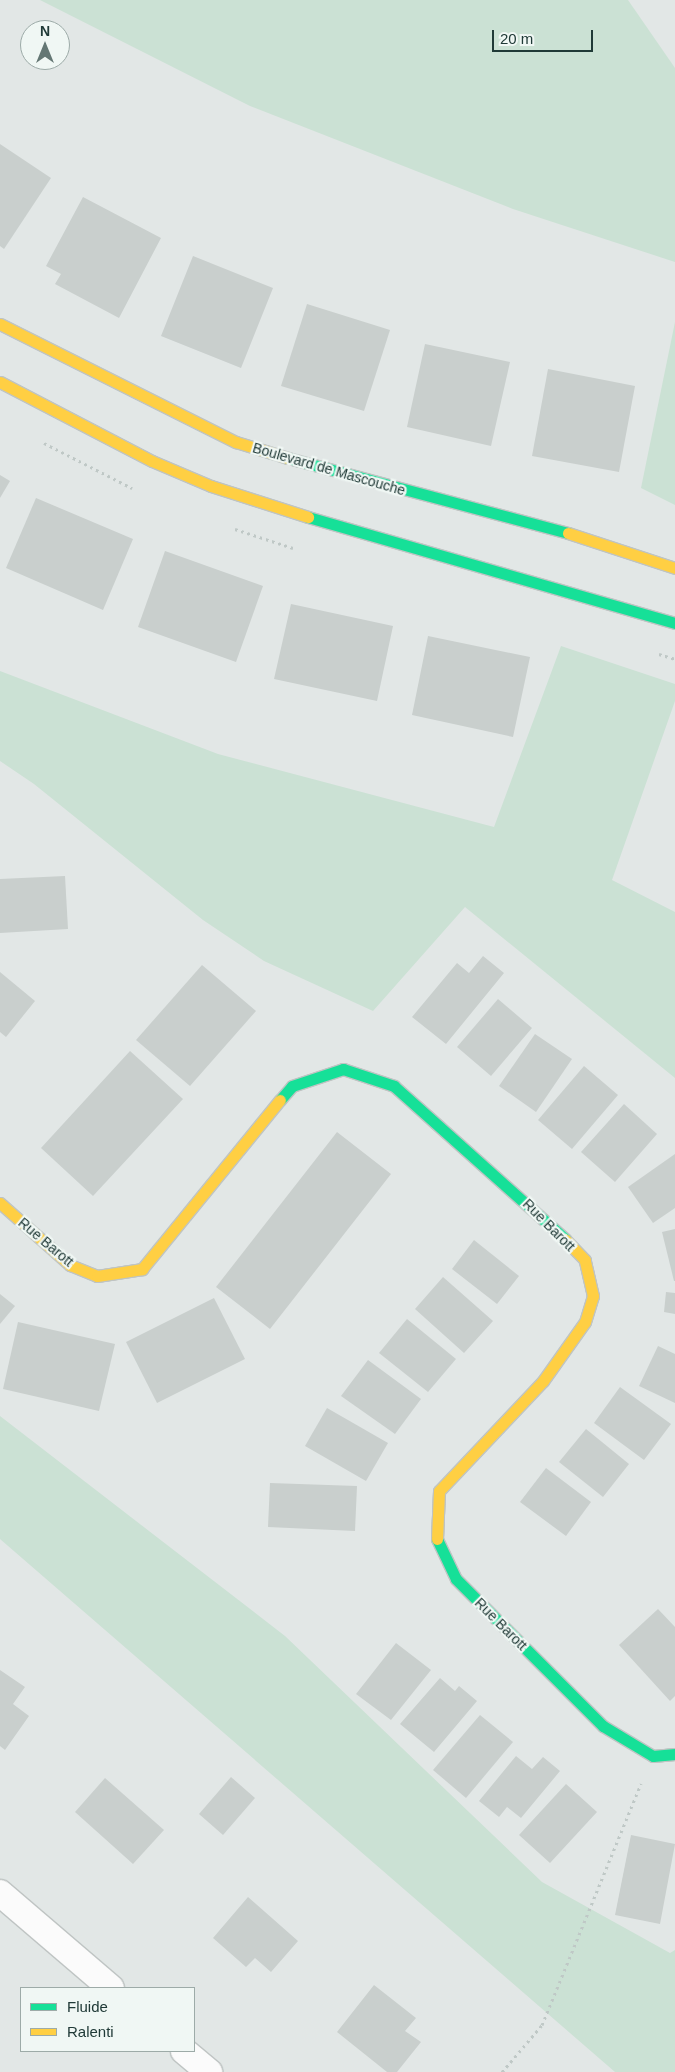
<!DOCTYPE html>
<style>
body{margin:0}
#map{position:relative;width:675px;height:2072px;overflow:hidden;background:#e2e7e6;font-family:Helvetica,sans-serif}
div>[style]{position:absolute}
.green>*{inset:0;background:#cbe1d4}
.building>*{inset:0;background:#c9cfcd}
.path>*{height:3px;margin-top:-1.5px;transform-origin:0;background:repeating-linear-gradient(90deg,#bfc8c6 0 2.5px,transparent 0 6.5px)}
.roads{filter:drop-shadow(1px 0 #bfc4c3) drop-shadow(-1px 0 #bfc4c3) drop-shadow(0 1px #bfc4c3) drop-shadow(0 -1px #bfc4c3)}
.street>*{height:26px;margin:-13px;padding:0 13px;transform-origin:13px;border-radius:13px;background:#fbfbfb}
.fast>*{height:11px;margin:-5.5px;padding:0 5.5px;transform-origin:5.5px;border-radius:5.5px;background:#16e098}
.slow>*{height:11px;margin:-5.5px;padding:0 5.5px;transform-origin:5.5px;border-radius:5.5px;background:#ffcf43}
span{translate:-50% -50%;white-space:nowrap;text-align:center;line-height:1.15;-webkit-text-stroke:4.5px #f0f7f4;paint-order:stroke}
.street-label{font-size:14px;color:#203a37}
.legend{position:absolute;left:20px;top:1987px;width:175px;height:65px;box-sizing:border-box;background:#f0f7f4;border:1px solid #9daba8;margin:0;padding:6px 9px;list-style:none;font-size:15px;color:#203a37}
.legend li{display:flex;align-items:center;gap:10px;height:25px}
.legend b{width:25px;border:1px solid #9daba8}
.north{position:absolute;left:20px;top:20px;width:50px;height:50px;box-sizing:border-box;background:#f0f7f4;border:1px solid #9daba8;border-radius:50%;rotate:0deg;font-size:14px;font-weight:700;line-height:20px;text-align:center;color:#203a37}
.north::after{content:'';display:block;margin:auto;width:18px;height:22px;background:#647774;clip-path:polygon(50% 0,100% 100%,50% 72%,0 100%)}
.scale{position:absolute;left:492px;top:30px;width:101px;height:22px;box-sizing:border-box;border:2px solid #203a37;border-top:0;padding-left:6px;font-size:15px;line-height:18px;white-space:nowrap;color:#203a37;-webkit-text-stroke:4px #f0f7f4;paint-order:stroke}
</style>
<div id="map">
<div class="green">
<i style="clip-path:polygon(40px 0,628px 0,675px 68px,675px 262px,513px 209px,250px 106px)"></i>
<i style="clip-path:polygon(675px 322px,675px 505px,641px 488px)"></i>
<i style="clip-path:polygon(561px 646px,675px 684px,675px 701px,612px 880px,675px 912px,675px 1078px,465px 907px,373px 1011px,264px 961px,203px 920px,34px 784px,0 761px,0 671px,218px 754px,494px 827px)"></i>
<i style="clip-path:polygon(0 1416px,285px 1636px,542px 1882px,670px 1953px,675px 1950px,675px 2072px,615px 2072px,0 1539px)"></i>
</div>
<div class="building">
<i style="clip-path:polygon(0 144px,51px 178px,4px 249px,0 246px)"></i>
<i style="clip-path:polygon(83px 197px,161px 238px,119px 318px,55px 284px,61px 274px,46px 266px)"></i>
<i style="clip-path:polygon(193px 256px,273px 288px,241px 368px,161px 336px)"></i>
<i style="clip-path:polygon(307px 304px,390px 330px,364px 411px,281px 386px)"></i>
<i style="clip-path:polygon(425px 344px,510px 362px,491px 446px,407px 427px)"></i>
<i style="clip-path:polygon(548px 369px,635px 386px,619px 472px,532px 456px)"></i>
<i style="clip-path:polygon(0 475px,10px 481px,0 498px)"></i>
<i style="clip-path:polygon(36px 498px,133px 539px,103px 610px,6px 568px)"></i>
<i style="clip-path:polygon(165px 551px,263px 586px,236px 662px,138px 627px)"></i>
<i style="clip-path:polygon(291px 604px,393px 626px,377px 701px,274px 679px)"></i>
<i style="clip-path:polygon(428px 636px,530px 657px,513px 737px,412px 715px)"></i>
<i style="clip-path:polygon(65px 876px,68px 929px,0 933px,0 879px)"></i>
<i style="clip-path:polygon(483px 956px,504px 973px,446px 1044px,412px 1017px,457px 963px,469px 973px)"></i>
<i style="clip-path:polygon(202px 965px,256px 1011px,190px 1086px,136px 1040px)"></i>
<i style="clip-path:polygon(0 972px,35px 1001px,6px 1037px,0 1032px)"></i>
<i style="clip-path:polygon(498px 999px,532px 1028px,491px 1076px,457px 1047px)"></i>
<i style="clip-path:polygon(535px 1034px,572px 1059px,536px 1112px,499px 1086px)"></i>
<i style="clip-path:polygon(130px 1051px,183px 1099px,93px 1196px,41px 1148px)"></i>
<i style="clip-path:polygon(584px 1066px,618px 1095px,572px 1149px,538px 1120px)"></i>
<i style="clip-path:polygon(624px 1104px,657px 1134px,615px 1182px,581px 1152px)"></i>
<i style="clip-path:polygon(337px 1132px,391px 1174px,270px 1329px,216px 1287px)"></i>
<i style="clip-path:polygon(675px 1154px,675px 1208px,653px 1223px,628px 1187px)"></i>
<i style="clip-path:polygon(675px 1229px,675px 1281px,674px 1281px,662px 1232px)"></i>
<i style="clip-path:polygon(474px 1240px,519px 1276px,497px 1304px,452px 1269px)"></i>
<i style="clip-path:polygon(443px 1277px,493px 1321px,464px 1353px,415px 1309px)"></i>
<i style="clip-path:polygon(666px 1292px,675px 1293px,675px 1314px,664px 1312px)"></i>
<i style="clip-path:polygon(0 1294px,15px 1306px,0 1324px)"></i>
<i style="clip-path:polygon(214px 1298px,245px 1359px,157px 1403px,126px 1342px)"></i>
<i style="clip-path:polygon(407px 1319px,456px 1359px,428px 1392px,379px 1353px)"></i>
<i style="clip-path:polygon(18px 1322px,115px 1344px,99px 1411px,3px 1389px)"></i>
<i style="clip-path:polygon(658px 1346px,675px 1354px,675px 1403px,639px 1386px)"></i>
<i style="clip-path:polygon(368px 1360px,421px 1399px,395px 1434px,341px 1396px)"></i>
<i style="clip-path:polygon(620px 1387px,671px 1424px,644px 1460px,594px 1423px)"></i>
<i style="clip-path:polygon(327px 1408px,388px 1443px,366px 1481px,305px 1446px)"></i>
<i style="clip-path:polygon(586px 1429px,629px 1464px,603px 1497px,559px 1462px)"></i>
<i style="clip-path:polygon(546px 1468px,591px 1502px,566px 1536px,520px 1502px)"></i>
<i style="clip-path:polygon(270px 1483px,357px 1486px,355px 1531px,268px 1527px)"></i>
<i style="clip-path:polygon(658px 1609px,675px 1627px,675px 1696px,670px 1701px,619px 1645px)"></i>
<i style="clip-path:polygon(396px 1643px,431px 1670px,391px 1720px,356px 1694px)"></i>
<i style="clip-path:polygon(0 1670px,25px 1687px,13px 1704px,29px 1716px,5px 1750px,0 1746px)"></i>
<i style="clip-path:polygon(440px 1678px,455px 1691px,459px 1686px,477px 1701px,434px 1752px,400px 1724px)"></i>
<i style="clip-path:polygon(480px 1715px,513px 1742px,466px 1798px,433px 1770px)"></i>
<i style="clip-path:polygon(516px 1756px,532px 1769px,543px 1757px,560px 1771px,521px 1818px,507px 1807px,499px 1817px,479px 1801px)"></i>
<i style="clip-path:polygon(231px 1777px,255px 1798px,223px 1835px,199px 1814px)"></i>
<i style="clip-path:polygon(105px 1778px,164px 1830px,133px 1864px,75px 1812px)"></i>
<i style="clip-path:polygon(566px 1784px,597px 1812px,550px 1863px,519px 1835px)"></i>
<i style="clip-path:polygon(631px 1835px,675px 1844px,660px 1924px,615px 1915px)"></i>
<i style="clip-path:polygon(248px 1897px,298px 1941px,271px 1972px,255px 1958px,246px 1967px,213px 1938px)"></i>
<i style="clip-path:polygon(374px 1985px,416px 2018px,405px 2031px,421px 2042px,397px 2072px,387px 2072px,337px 2032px)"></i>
</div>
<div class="path">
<i style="left:44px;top:443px;width:99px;rotate:27.1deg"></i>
<i style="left:235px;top:529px;width:61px;rotate:18.1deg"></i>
<i style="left:659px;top:654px;width:17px;rotate:17deg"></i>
<i style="left:502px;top:2072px;width:62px;rotate:-49.6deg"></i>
<i style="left:542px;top:2025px;width:261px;rotate:-67.7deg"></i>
</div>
<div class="roads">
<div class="street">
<i style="left:0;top:1893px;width:146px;rotate:40.6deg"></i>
<i style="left:184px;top:2051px;width:33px;rotate:40deg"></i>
</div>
<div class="fast">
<i style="left:288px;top:458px;width:290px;rotate:15deg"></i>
<i style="left:308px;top:517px;width:382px;rotate:16.1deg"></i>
<i style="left:280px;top:1100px;width:18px;rotate:-49deg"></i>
<i style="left:292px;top:1086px;width:54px;rotate:-18.4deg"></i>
<i style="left:343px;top:1069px;width:54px;rotate:18.4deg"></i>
<i style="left:394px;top:1086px;width:229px;rotate:41.8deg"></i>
<i style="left:437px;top:1539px;width:44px;rotate:64.6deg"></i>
<i style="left:456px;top:1579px;width:208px;rotate:45deg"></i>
<i style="left:603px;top:1726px;width:58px;rotate:31deg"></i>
<i style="left:653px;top:1756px;width:22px;rotate:-5deg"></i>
</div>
<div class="slow">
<i style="left:0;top:324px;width:264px;rotate:26.6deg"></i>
<i style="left:236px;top:442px;width:54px;rotate:17.1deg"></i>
<i style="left:0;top:382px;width:171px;rotate:27.5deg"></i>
<i style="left:152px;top:461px;width:64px;rotate:23deg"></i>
<i style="left:211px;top:486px;width:102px;rotate:17.7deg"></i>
<i style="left:568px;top:533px;width:113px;rotate:18.1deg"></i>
<i style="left:0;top:1203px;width:94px;rotate:41.5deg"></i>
<i style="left:70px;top:1265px;width:29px;rotate:22deg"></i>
<i style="left:97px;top:1276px;width:46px;rotate:-8.8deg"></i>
<i style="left:142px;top:1269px;width:218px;rotate:-50.8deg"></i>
<i style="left:437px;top:1539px;width:48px;rotate:-87.6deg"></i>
<i style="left:439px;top:1491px;width:151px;rotate:-46.6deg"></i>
<i style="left:543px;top:1381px;width:72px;rotate:-54.6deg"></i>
<i style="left:585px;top:1322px;width:27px;rotate:-73deg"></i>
<i style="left:593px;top:1296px;width:37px;rotate:-103deg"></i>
<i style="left:585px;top:1260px;width:29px;rotate:-134deg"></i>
</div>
</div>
<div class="street-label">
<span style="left:329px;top:469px;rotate:16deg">Boulevard de Mascouche</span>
<span style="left:549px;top:1225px;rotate:45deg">Rue Barott</span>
<span style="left:46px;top:1242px;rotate:40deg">Rue Barott</span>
<span style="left:501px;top:1624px;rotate:45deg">Rue Barott</span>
</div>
<ul class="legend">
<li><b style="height:6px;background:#16e098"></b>Fluide</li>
<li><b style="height:6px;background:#ffcf43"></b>Ralenti</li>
</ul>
<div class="north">N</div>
<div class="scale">20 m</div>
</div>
